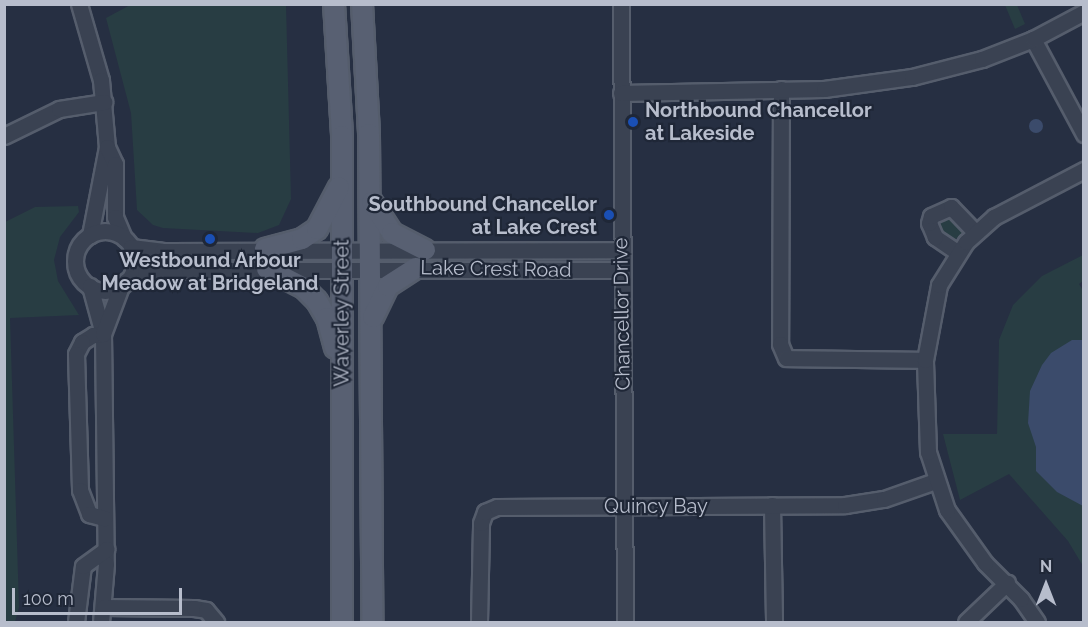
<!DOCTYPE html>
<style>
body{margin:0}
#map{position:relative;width:1088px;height:627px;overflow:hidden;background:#262f42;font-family:Raleway,sans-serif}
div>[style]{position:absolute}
.green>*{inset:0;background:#283d43}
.water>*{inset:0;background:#3b4b6b}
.round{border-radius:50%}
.roads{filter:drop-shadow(2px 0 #555d6c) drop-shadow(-2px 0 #555d6c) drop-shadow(0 2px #555d6c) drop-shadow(0 -2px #555d6c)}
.minor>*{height:15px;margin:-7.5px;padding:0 7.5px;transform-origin:7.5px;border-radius:7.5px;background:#3a4252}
.minor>.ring{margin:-7.5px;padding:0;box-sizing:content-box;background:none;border:15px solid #3a4252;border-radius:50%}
.major>*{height:20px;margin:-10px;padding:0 10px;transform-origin:10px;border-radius:10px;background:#586072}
.dots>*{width:16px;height:16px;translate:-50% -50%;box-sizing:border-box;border:3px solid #1f2737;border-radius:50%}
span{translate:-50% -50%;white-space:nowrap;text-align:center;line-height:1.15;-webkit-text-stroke:4.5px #1f2737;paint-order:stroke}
.poi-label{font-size:20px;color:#b7bdcc;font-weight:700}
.left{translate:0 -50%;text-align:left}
.right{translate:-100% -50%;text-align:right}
.street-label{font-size:20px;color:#b7bdcc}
.frame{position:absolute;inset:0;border:6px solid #b7bdcc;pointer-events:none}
.north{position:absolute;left:1016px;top:555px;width:60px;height:60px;-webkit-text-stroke:4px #1f2737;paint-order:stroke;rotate:0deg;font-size:16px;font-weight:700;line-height:24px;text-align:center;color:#b7bdcc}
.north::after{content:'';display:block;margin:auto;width:21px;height:27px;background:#b7bdcc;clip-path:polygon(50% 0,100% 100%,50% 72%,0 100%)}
.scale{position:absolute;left:12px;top:588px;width:170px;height:27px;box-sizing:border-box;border:3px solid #b7bdcc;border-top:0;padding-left:8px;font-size:18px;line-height:21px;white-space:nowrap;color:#b7bdcc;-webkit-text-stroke:4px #1f2737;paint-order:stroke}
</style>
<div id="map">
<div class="green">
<i style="clip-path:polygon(132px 4px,286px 5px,291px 199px,279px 225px,258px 233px,163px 228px,153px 225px,137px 210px,131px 113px,106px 18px)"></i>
<i style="clip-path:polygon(1005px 5px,1017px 5px,1025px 24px,1015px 29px)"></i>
<i style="clip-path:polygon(78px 206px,79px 212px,60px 237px,54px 260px,58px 281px,79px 315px,10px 318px,19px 607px,15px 622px,5px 622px,5px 222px,35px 207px)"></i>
<i style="clip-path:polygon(947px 213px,963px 228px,961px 235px,953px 241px,940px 234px,936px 219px)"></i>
<i style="clip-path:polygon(1083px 255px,1083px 281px,1079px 284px,1084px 292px,1083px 566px,1068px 541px,1009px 474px,960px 500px,943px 434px,997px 434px,999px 340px,1013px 305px,1042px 276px)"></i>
</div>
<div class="water">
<i class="round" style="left:1029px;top:119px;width:14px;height:14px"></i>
<i style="clip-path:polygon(1072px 340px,1083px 340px,1083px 506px,1057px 492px,1036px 471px,1036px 447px,1028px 423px,1030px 391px,1042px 365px,1051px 353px)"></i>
</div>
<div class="roads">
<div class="minor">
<i style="left:79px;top:4px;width:79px;rotate:73.9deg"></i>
<i style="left:101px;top:80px;width:67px;rotate:84.9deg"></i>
<i style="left:107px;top:147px;width:90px;rotate:100.9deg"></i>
<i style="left:621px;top:4px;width:618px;rotate:89.63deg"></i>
<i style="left:1033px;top:39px;width:108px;rotate:61.8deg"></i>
<i style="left:781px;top:89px;width:255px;rotate:90.2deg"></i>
<i style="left:780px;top:344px;width:15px;rotate:67deg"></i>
<i style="left:786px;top:358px;width:139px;rotate:0.8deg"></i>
<i style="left:621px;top:93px;width:203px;rotate:-1.1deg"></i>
<i style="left:824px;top:89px;width:89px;rotate:-7.8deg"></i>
<i style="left:912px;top:77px;width:72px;rotate:-14.4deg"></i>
<i style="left:982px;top:59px;width:55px;rotate:-21.4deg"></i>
<i style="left:1033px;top:39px;width:58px;rotate:-27.9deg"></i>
<i style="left:4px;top:136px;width:61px;rotate:-26.1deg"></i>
<i style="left:59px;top:109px;width:46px;rotate:-8.8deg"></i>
<i style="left:107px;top:147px;width:19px;rotate:65deg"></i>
<i style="left:115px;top:164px;width:53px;rotate:90deg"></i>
<i style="left:115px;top:217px;width:23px;rotate:67deg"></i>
<i class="ring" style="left:75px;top:231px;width:45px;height:45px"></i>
<i style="left:131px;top:247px;width:31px;rotate:7deg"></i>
<i style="left:162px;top:251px;width:459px;rotate:-0.1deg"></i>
<i style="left:957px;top:252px;width:27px;rotate:-146deg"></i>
<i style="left:935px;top:237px;width:15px;rotate:-113deg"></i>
<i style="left:929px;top:223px;width:7px;rotate:-74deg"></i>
<i style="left:931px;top:216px;width:22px;rotate:-24deg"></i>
<i style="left:951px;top:207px;width:35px;rotate:46deg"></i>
<i style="left:126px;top:281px;width:21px;rotate:-23deg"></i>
<i style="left:145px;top:273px;width:44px;rotate:-3.9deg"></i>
<i style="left:189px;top:270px;width:433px"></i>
<i style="left:90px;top:286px;width:50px;rotate:74.8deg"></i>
<i style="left:103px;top:334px;width:230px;rotate:89.3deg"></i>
<i style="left:106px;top:564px;width:58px;rotate:94.9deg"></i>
<i style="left:103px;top:334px;width:10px;rotate:174deg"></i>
<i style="left:93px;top:335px;width:13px;rotate:148deg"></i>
<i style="left:82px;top:342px;width:13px;rotate:117deg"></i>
<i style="left:76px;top:354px;width:136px;rotate:88.3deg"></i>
<i style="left:80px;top:490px;width:26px;rotate:69deg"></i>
<i style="left:89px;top:514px;width:16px;rotate:15deg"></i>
<i style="left:103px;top:334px;width:51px;rotate:-69.4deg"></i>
<i style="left:772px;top:505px;width:117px;rotate:89deg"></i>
<i style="left:104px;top:607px;width:90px;rotate:0.6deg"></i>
<i style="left:194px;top:608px;width:12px;rotate:9deg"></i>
<i style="left:206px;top:610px;width:16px;rotate:50deg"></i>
<i style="left:76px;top:622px;width:56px;rotate:-82.9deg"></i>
<i style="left:83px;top:566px;width:29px;rotate:-36deg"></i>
<i style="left:479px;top:622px;width:99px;rotate:-88.8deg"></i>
<i style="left:481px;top:523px;width:12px;rotate:-70deg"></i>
<i style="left:485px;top:512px;width:13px;rotate:-23deg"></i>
<i style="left:497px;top:507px;width:348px;rotate:-0.3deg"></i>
<i style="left:845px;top:505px;width:39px;rotate:-9deg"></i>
<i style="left:884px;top:499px;width:54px;rotate:-19.4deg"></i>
<i style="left:966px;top:622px;width:57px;rotate:-43.6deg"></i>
<i style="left:1037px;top:622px;width:28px;rotate:-125deg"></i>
<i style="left:1021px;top:599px;width:51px;rotate:-135deg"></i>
<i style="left:985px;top:563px;width:65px;rotate:-125.6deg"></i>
<i style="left:947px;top:510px;width:61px;rotate:-108.1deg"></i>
<i style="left:928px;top:452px;width:92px;rotate:-91.9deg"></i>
<i style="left:925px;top:360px;width:76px;rotate:-79.4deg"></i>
<i style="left:939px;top:285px;width:51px;rotate:-57.9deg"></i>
<i style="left:966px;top:242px;width:38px;rotate:-42deg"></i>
<i style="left:994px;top:217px;width:102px;rotate:-27.6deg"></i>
</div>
<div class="major">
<i style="left:334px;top:4px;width:132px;rotate:86.5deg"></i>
<i style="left:342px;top:136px;width:486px;rotate:90deg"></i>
<i style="left:362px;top:4px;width:130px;rotate:86.9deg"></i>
<i style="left:369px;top:134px;width:488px;rotate:89.6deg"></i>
<i style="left:372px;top:202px;width:37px;rotate:57deg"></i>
<i style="left:392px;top:233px;width:37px;rotate:27deg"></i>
<i style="left:265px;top:249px;width:38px;rotate:-15deg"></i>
<i style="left:302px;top:239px;width:18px;rotate:-34deg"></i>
<i style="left:317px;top:229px;width:47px;rotate:-62.4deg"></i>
<i style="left:267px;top:269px;width:42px;rotate:27.2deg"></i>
<i style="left:304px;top:288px;width:18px;rotate:45deg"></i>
<i style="left:317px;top:301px;width:20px;rotate:60deg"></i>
<i style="left:327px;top:318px;width:31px;rotate:75deg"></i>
<i style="left:373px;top:317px;width:34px;rotate:-64deg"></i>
<i style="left:388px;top:286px;width:33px;rotate:-33deg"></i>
</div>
</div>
<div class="dots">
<i style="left:633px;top:122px;background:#1a4fb4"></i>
<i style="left:609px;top:215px;background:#1a4fb4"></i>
<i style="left:210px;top:239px;background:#1a4fb4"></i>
</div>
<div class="poi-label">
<span class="left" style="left:645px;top:122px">Northbound Chancellor<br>at Lakeside</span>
<span class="right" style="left:597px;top:216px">Southbound Chancellor<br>at Lake Crest</span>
<span style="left:210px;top:272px">Westbound Arbour<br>Meadow at Bridgeland</span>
</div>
<div class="street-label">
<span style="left:496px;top:269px;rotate:1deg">Lake Crest Road</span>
<span style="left:342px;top:313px;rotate:-90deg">Waverley Street</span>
<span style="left:622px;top:314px;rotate:-91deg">Chancellor Drive</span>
<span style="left:656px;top:506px">Quincy Bay</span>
</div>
<div class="frame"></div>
<div class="north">N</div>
<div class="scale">100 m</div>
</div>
